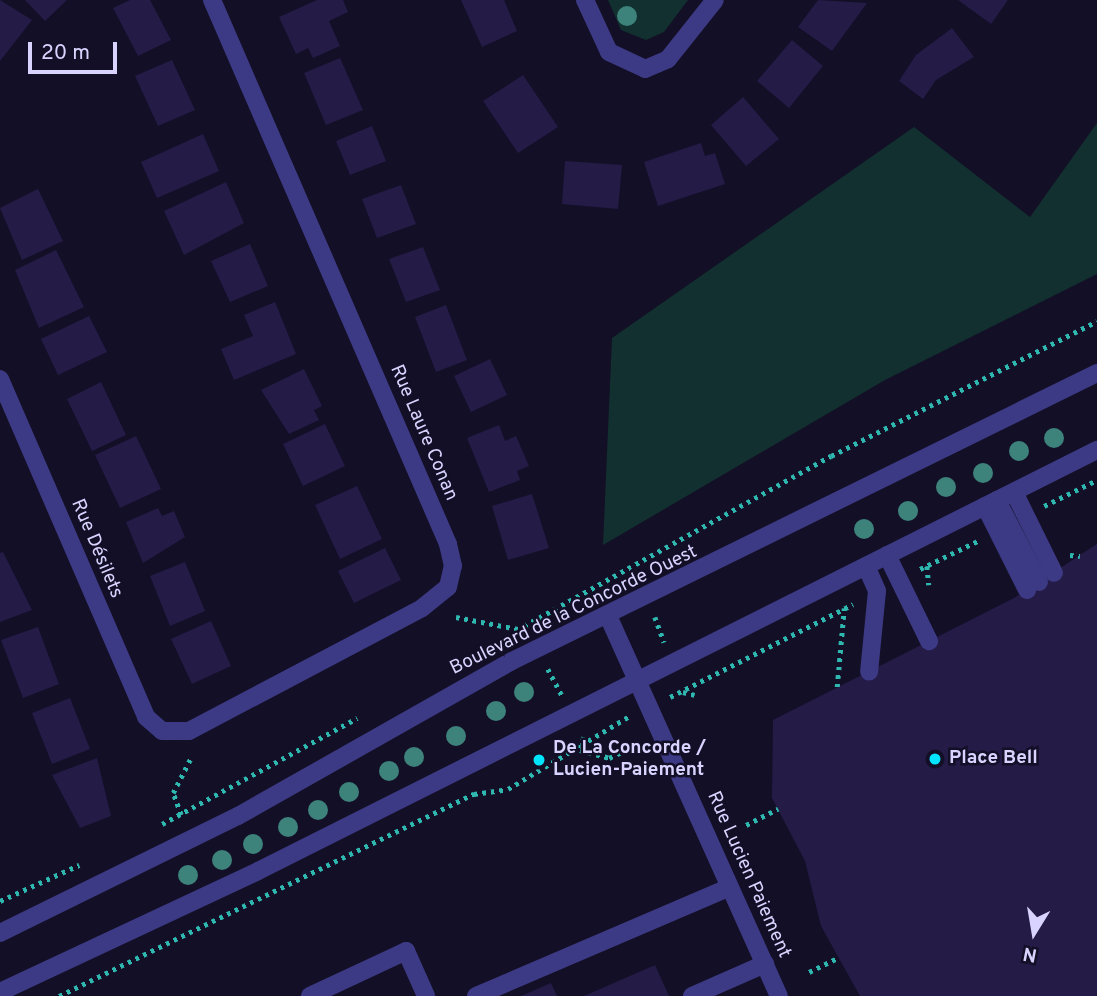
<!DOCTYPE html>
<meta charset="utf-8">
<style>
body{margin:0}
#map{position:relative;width:1097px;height:996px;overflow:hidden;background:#130f26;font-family:Overpass,sans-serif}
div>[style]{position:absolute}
.green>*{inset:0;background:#12302f}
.building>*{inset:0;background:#241b47}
.path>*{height:4.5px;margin-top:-2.25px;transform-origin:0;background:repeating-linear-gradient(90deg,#2fb8b0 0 3.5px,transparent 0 8.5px)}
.minor>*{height:18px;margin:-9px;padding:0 9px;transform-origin:9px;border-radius:9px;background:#3d3a85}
.trees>*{width:20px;height:20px;margin:-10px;border-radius:50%;background:#3d827b}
.dots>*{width:19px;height:19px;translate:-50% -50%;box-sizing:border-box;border:4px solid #130f26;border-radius:50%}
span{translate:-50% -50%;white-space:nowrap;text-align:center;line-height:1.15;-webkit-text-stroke:5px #130f26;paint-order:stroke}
.street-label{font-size:19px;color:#d9d4ff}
.poi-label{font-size:19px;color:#d9d4ff;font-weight:700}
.left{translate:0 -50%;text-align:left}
.north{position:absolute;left:999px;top:898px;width:70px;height:70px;-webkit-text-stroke:5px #130f26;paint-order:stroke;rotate:191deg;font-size:19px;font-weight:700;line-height:28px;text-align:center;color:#d9d4ff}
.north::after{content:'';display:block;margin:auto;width:24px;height:32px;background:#d9d4ff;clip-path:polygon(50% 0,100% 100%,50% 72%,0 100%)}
.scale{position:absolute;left:28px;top:42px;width:89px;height:32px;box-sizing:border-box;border:4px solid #d9d4ff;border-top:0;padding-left:9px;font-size:21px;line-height:24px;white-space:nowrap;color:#d9d4ff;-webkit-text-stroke:5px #130f26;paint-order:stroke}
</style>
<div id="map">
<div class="green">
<i style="clip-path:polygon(608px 0,688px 0,664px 32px,646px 40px,621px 30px)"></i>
<i style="clip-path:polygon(1097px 123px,1097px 274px,885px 380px,603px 545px,612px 338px,914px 127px,1030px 217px)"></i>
</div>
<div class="building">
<i style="clip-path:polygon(0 0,32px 20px,0 61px)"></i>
<i style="clip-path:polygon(25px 0,67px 0,45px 21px)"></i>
<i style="clip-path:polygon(130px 0,150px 0,171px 40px,138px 56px,113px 8px)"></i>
<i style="clip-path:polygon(317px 0,343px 0,348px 12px,329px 21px,340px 46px,313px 58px,308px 48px,296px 54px,279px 17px)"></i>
<i style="clip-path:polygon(461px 0,504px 0,517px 31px,482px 47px)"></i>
<i style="clip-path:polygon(818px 0,867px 3px,832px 51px,798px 27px)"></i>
<i style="clip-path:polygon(958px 0,1008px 0,991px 24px)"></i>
<i style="clip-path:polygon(952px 28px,974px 57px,936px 80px,923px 99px,899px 81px,916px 55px)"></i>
<i style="clip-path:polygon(792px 40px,823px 66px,789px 108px,757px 81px)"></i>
<i style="clip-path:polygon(340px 58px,363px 110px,326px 125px,304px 73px)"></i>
<i style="clip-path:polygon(172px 60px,195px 110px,158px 126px,135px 76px)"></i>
<i style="clip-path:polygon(523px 75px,558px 127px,518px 153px,483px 101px)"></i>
<i style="clip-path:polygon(743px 97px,779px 139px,746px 166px,711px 125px)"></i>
<i style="clip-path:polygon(372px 126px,386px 161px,350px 175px,336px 141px)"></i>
<i style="clip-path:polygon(203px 134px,219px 171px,157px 198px,141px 162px)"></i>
<i style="clip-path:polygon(701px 143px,705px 156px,715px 153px,725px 184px,658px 206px,644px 162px)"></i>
<i style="clip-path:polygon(565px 161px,622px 165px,618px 209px,562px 204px)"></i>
<i style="clip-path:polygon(226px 182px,244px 223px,184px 255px,164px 211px)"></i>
<i style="clip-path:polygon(401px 185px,416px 224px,377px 238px,362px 199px)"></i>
<i style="clip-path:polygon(38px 189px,63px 241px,22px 260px,0 208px)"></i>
<i style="clip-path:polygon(250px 244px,268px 286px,230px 302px,211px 261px)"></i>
<i style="clip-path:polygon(423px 247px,440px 290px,406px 302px,389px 259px)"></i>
<i style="clip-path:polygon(56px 250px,84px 307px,39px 328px,15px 270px)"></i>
<i style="clip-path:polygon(275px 302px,296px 354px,234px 380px,221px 349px,253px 336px,244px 315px)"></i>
<i style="clip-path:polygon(446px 305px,467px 360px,436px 372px,415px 317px)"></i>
<i style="clip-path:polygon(89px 316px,107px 352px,58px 375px,41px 339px)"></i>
<i style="clip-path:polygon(490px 359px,507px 395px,471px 412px,454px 376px)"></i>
<i style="clip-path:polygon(304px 369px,322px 406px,314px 410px,319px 420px,289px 434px,261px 390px)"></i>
<i style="clip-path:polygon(101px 382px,126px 435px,92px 451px,67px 399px)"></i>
<i style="clip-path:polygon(325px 424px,345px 466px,303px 486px,283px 444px)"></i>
<i style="clip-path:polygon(499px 425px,505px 441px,516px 436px,529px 466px,517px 471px,520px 480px,489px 492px,467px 438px)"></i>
<i style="clip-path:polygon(136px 436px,161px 489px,120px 508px,95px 455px)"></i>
<i style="clip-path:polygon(357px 486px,382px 539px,340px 559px,315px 505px)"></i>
<i style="clip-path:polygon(532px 494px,549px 548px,508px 560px,492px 506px)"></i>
<i style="clip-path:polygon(158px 508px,162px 516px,174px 511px,185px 537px,143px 563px,126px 522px)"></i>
<i style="clip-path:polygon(1097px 544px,1097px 996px,860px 996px,821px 926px,805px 861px,772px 798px,773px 720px,1014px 598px)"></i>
<i style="clip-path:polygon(385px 548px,401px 580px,354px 603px,338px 571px)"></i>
<i style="clip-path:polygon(3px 552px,32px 610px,0 622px,0 553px)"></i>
<i style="clip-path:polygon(185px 562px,205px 611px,170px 626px,150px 576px)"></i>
<i style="clip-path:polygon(211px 621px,231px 666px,192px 684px,171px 639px)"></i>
<i style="clip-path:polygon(38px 627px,59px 684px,23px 698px,1px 640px)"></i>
<i style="clip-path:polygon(70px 698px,90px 749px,52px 764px,32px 713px)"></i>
<i style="clip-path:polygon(97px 758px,111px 816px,80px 828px,52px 775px)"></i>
<i style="clip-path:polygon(655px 965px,669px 996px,584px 996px)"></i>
<i style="clip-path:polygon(551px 983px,557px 996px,521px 996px)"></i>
</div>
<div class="path">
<i style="left:1044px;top:506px;width:59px;rotate:-26.1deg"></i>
<i style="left:1070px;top:555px;width:10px;rotate:6deg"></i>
<i style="left:927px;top:566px;width:19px;rotate:84deg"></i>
<i style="left:920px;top:569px;width:64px;rotate:-25.8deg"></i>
<i style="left:456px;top:617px;width:63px;rotate:11deg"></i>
<i style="left:655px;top:617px;width:27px;rotate:70deg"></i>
<i style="left:524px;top:626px;width:351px;rotate:-29deg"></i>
<i style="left:831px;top:456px;width:298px;rotate:-26.9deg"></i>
<i style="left:548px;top:669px;width:30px;rotate:62deg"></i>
<i style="left:837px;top:687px;width:79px;rotate:-84.9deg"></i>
<i style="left:683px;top:692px;width:12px;rotate:14deg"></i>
<i style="left:670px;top:697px;width:205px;rotate:-26.9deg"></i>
<i style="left:584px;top:737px;width:14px;rotate:107deg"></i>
<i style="left:580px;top:750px;width:30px;rotate:15deg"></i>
<i style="left:609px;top:758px;width:21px;rotate:-25deg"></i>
<i style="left:181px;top:815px;width:23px;rotate:-110deg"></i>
<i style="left:173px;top:793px;width:38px;rotate:-63deg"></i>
<i style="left:162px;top:824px;width:222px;rotate:-28.5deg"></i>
<i style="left:746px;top:825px;width:36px;rotate:-27deg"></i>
<i style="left:0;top:901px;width:87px;rotate:-24.5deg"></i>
<i style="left:809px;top:972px;width:30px;rotate:-26deg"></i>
<i style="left:59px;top:996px;width:462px;rotate:-26deg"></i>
<i style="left:474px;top:794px;width:34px;rotate:-8deg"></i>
<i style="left:508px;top:789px;width:140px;rotate:-31deg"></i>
</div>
<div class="minor">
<i style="left:585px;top:0;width:57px;rotate:65.2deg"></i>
<i style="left:609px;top:52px;width:40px;rotate:25deg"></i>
<i style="left:645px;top:69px;width:25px;rotate:-23deg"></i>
<i style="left:668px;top:59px;width:75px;rotate:-51.5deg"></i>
<i style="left:0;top:379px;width:368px;rotate:66.6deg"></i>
<i style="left:146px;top:717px;width:21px;rotate:41deg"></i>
<i style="left:162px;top:731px;width:27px"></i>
<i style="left:189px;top:731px;width:263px;rotate:-27.8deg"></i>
<i style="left:422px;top:608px;width:33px;rotate:-39deg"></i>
<i style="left:448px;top:587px;width:22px;rotate:-77deg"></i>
<i style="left:453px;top:566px;width:23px;rotate:-103deg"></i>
<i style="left:448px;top:544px;width:593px;rotate:-113.45deg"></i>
<i style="left:1014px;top:492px;width:90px;rotate:63.7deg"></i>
<i style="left:997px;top:500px;width:92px;rotate:62.9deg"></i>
<i style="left:985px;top:506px;width:94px;rotate:63.4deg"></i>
<i style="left:887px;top:555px;width:96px;rotate:64deg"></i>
<i style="left:866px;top:566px;width:27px;rotate:66deg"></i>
<i style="left:877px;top:591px;width:81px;rotate:95.6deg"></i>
<i style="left:609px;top:618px;width:414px;rotate:65.8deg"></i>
<i style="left:0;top:933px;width:265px;rotate:-26.2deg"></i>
<i style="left:238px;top:816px;width:315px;rotate:-29.5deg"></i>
<i style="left:512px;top:661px;width:652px;rotate:-26.21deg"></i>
<i style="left:0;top:992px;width:285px;rotate:-25.1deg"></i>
<i style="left:258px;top:871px;width:939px;rotate:-26.65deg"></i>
<i style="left:310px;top:996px;width:106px;rotate:-25.1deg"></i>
<i style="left:406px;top:951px;width:49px;rotate:66deg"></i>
<i style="left:476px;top:996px;width:276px;rotate:-23.2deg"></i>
<i style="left:692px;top:996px;width:80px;rotate:-23.7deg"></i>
</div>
<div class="trees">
<i style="left:627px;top:16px"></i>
<i style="left:1054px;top:438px"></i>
<i style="left:1019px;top:451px"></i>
<i style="left:983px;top:473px"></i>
<i style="left:946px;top:487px"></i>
<i style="left:908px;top:511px"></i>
<i style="left:864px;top:529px"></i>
<i style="left:524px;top:692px"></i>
<i style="left:496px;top:711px"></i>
<i style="left:456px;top:736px"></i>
<i style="left:414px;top:757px"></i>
<i style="left:389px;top:771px"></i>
<i style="left:349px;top:792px"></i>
<i style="left:318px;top:810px"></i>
<i style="left:288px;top:827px"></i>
<i style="left:253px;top:844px"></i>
<i style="left:222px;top:860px"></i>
<i style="left:188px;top:875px"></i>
</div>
<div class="dots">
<i style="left:935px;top:759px;background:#00e5ff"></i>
<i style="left:539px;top:760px;background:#00e5ff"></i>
</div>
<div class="street-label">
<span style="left:423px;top:433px;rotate:67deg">Rue Laure Conan</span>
<span style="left:96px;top:549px;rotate:67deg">Rue Désilets</span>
<span style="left:574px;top:611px;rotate:-26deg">Boulevard de la Concorde Ouest</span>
<span style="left:748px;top:875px;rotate:66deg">Rue Lucien Paiement</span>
</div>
<div class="poi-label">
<span class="left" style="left:553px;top:760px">De La Concorde /<br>Lucien-Paiement</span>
<span class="left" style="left:949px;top:759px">Place Bell</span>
</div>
<div class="north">N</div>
<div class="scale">20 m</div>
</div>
